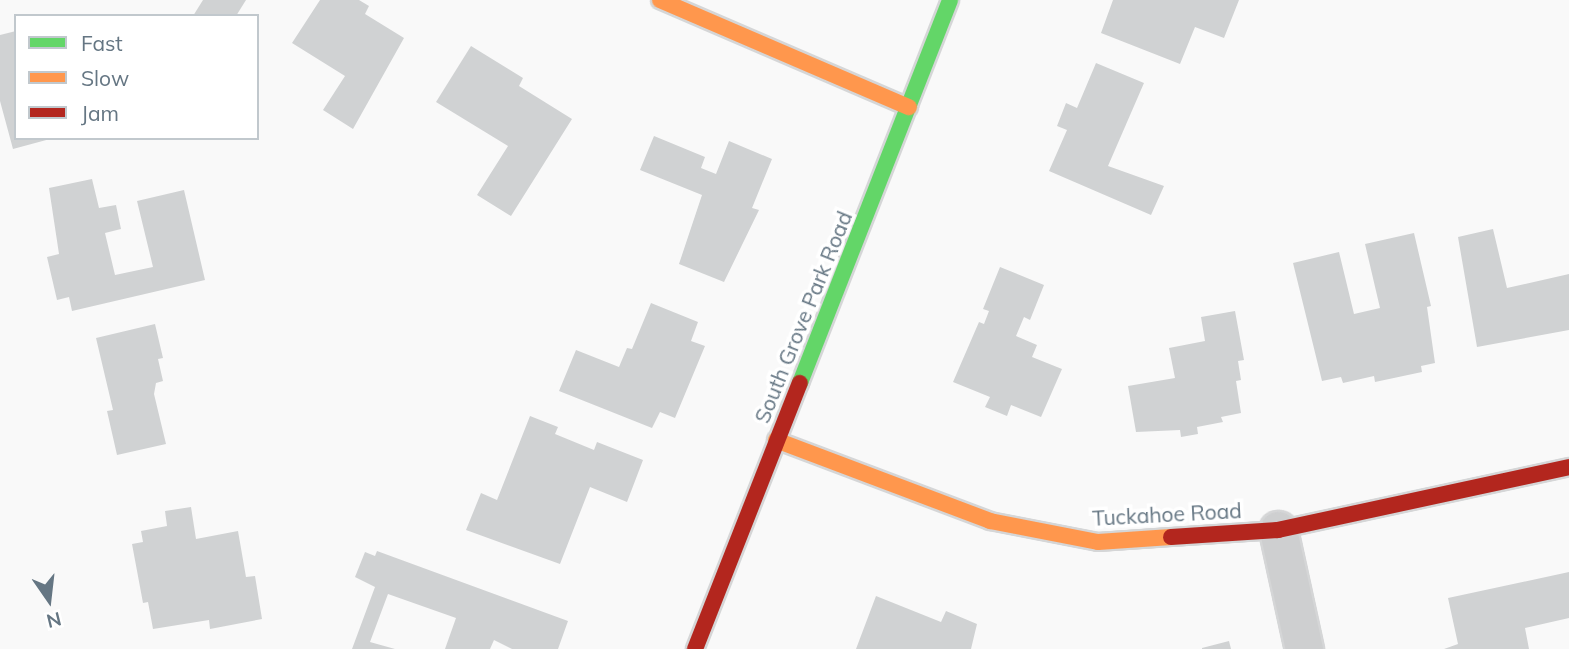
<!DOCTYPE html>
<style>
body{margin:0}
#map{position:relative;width:1569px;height:649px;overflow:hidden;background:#f9f9f9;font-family:Mulish,sans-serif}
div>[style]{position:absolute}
.building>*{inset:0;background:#d0d2d3}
.roads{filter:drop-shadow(2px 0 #d5d6d7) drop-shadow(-2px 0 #d5d6d7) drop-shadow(0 2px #d5d6d7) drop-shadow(0 -2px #d5d6d7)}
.street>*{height:37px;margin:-18.5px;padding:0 18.5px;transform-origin:18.5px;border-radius:18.5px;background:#cecfd0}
.fast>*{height:16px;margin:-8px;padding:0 8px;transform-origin:8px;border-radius:8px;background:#63d668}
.slow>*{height:16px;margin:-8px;padding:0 8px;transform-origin:8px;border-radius:8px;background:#ff974d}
.jam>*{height:16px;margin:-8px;padding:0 8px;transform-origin:8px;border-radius:8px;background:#b3261e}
span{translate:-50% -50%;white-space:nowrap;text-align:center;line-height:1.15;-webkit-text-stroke:7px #fff;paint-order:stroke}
.street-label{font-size:21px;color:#657683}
.legend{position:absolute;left:14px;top:14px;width:245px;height:126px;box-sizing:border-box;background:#fff;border:2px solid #c1c8cd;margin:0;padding:9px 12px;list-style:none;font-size:21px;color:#657683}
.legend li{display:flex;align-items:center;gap:14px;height:35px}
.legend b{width:35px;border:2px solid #c1c8cd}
.north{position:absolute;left:14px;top:565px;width:70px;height:70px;-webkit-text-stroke:5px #fff;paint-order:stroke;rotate:166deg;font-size:19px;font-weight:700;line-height:28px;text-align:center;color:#657683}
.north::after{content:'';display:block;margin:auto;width:24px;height:32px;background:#657683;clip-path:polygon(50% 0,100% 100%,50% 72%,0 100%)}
</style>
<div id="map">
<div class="building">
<i style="clip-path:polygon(203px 0,246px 0,236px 16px,193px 16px)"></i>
<i style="clip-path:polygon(320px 0,359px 0,369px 6px,365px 14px,404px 38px,353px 129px,323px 110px,345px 76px,292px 43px)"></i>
<i style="clip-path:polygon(1113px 0,1239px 0,1224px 38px,1195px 27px,1180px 64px,1101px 33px)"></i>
<i style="clip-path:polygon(16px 31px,16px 138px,50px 139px,13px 149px,0 101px,0 35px)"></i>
<i style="clip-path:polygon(471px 46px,523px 78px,519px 86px,572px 119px,511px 216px,477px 195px,508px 146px,436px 102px)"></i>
<i style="clip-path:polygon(1096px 63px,1144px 83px,1108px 166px,1164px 186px,1151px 215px,1049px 171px,1067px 130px,1057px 126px,1066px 103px,1077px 108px)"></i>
<i style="clip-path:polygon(654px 136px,705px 157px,701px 168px,716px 174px,729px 141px,772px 159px,752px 208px,759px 210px,724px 282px,679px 264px,702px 195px,640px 170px)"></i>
<i style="clip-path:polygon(92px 179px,99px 208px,116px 205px,121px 229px,105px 233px,115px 275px,153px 267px,137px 201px,184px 190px,205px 280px,72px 311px,69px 297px,57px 300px,47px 257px,59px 254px,49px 188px)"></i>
<i style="clip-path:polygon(1493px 229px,1507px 288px,1569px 274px,1569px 330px,1477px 347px,1458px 237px)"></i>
<i style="clip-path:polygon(1414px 233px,1431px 306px,1427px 307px,1435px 363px,1421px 366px,1422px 372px,1375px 382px,1374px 376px,1343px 383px,1341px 377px,1322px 381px,1293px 263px,1339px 252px,1354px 314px,1380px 308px,1365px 244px)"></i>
<i style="clip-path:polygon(1000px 267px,1044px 285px,1030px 320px,1024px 317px,1016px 336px,1037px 345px,1032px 357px,1062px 369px,1041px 417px,1011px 405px,1007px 416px,985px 407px,990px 397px,953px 382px,979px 322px,984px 324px,989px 311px,983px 309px)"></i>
<i style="clip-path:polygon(651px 303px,698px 322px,691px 341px,705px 346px,675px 418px,660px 412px,652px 428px,559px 391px,576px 350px,619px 367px,627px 348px,632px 349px)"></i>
<i style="clip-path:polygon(1235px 311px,1244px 360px,1238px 361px,1241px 380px,1236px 381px,1241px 413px,1221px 417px,1223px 422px,1197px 427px,1198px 434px,1181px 437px,1180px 430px,1136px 432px,1128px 386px,1175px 378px,1169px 348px,1205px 341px,1201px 317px)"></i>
<i style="clip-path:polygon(155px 324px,163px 358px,158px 359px,163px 381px,156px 383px,154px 394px,166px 444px,117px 455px,107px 411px,113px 410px,96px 338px)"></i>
<i style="clip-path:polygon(530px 416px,558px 427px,555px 434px,594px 450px,597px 442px,643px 460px,627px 502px,590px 487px,560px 564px,466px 530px,481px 493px,497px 500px)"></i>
<i style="clip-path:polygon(191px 507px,196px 539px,238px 531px,246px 577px,255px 576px,262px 619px,210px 629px,209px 620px,153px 629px,148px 602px,143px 603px,132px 544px,143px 542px,141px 531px,167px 526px,165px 511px)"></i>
<i style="clip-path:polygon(377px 551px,568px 621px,558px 649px,512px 649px,494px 640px,490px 649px,445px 649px,456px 618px,388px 594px,370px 642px,395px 649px,352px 649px,375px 587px,355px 577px,365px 552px,375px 556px)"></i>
<i style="clip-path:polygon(1569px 572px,1569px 618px,1525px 628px,1529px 649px,1444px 649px,1458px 644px,1448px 598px)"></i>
<i style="clip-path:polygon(876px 596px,941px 622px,946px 611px,977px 624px,971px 649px,856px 649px)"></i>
<i style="clip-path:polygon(1229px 641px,1231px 649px,1202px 649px,1202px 648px)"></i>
</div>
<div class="roads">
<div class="street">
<i style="left:1278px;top:530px;width:122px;rotate:77.7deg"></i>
</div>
<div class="fast">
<i style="left:800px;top:383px;width:411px;rotate:-68.6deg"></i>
</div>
<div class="slow">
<i style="left:660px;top:0;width:271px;rotate:23.3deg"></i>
<i style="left:776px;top:440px;width:229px;rotate:20.7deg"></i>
<i style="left:990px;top:521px;width:110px;rotate:11deg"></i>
<i style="left:1098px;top:542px;width:73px;rotate:-3.9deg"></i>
</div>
<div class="jam">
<i style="left:1171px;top:537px;width:107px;rotate:-3.7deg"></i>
<i style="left:1278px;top:530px;width:298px;rotate:-12.2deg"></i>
<i style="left:695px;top:649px;width:286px;rotate:-68.5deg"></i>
</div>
</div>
<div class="street-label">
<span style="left:803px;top:317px;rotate:-68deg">South Grove Park Road</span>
<span style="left:1167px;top:514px;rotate:-3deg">Tuckahoe Road</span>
</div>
<ul class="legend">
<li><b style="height:9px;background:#63d668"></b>Fast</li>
<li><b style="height:9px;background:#ff974d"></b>Slow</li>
<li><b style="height:9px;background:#b3261e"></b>Jam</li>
</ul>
<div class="north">N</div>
</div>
